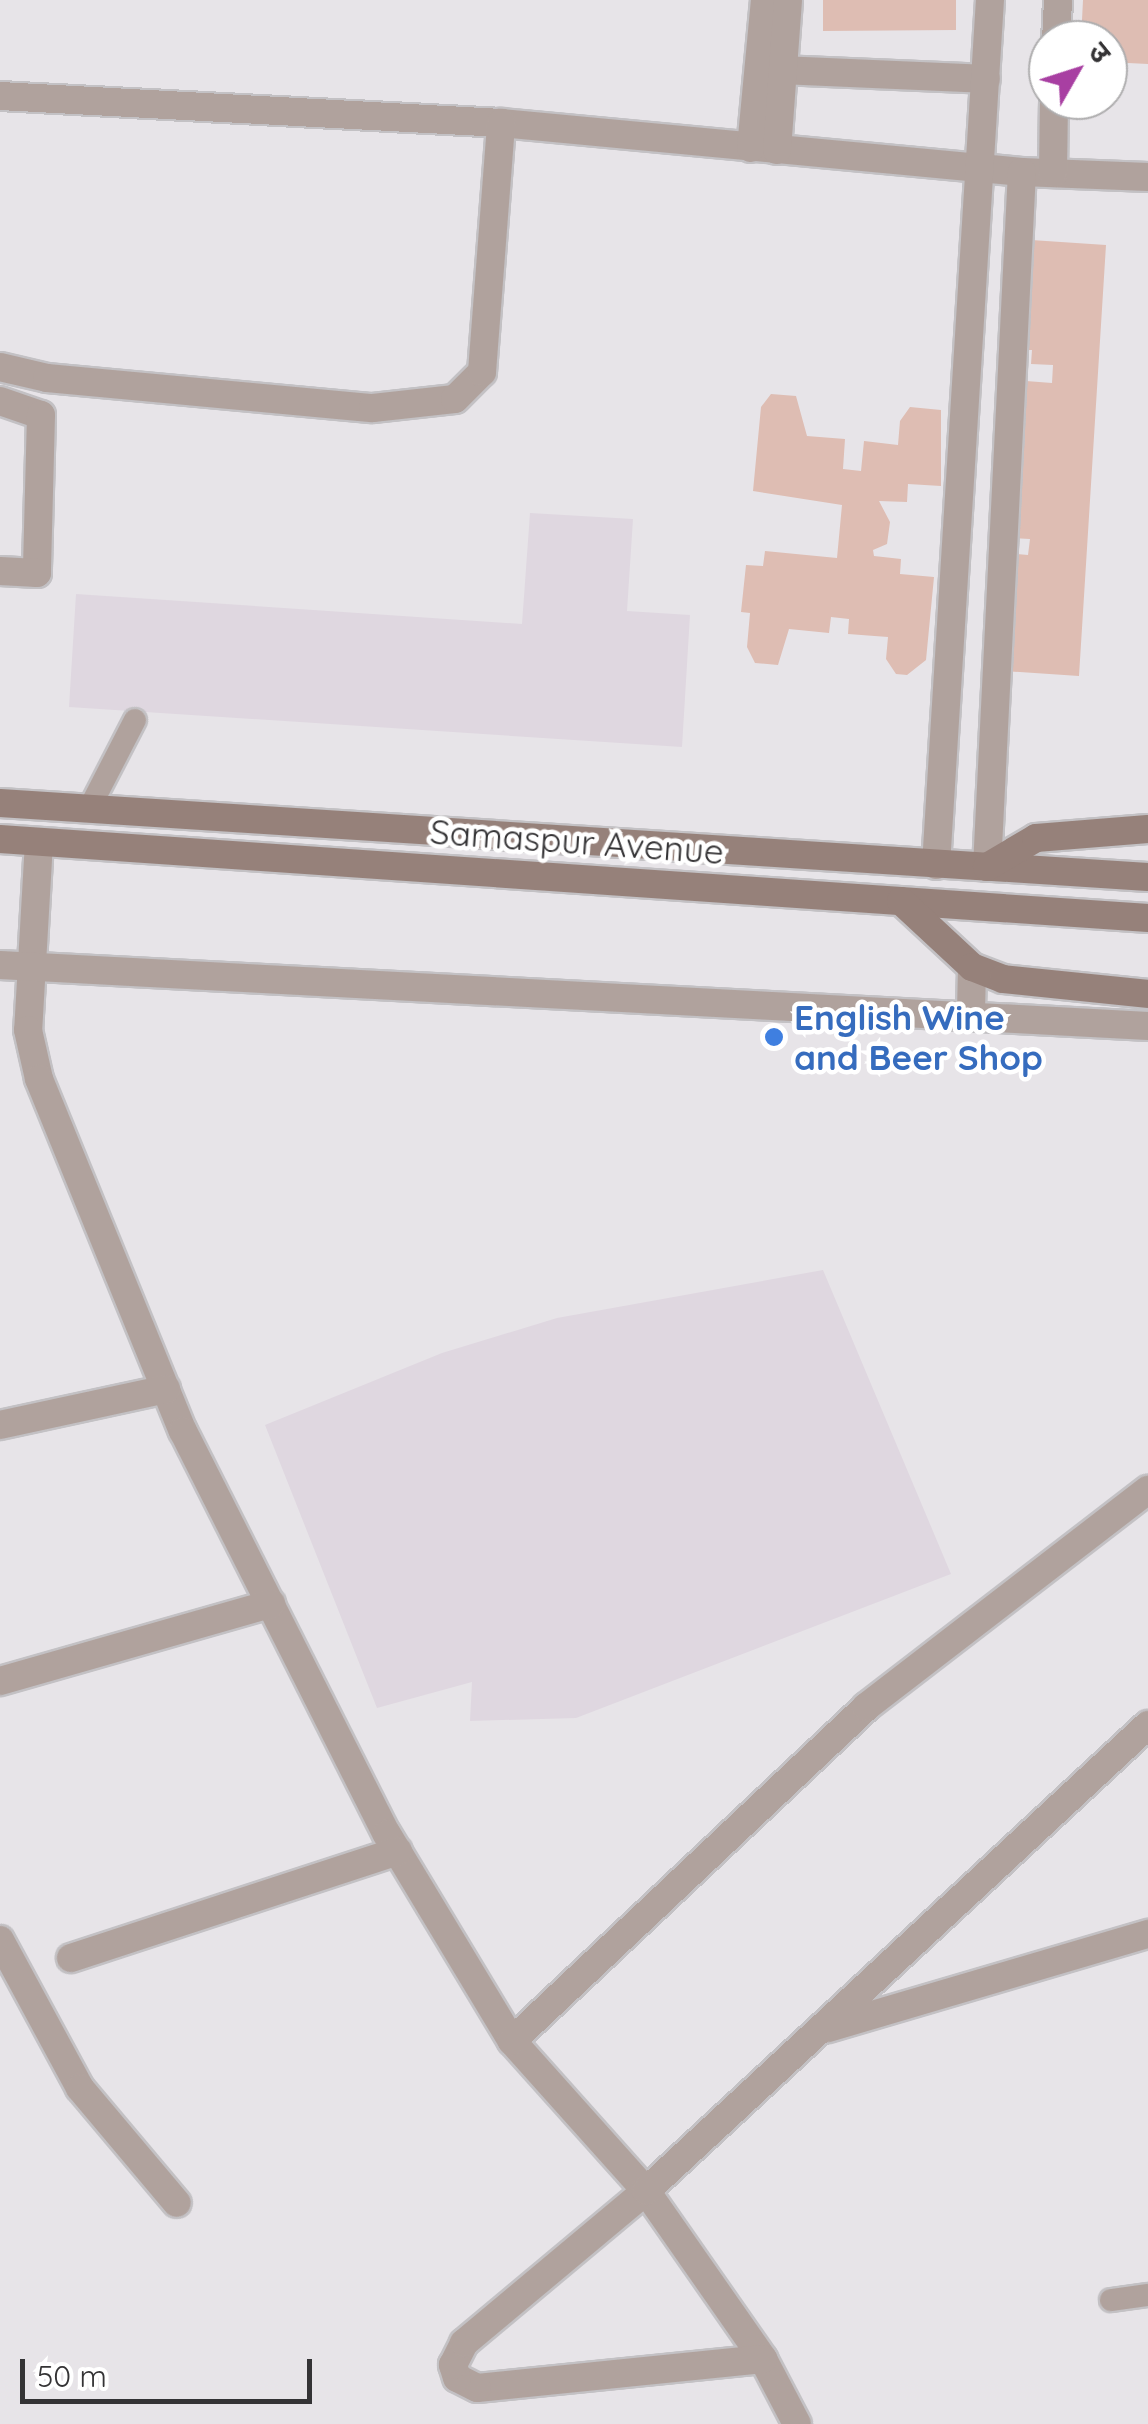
<!DOCTYPE html>
<meta charset="utf-8">
<style>
body{margin:0}
#map{position:relative;width:1148px;height:2424px;overflow:hidden;background:#e7e4e8;font-family:Quicksand,"Noto Sans Devanagari",sans-serif}
div>[style]{position:absolute}
.built>*{inset:0;background:#dfd7e0}
.building>*{inset:0;background:#debdb3}
.roads{filter:drop-shadow(2px 0 #c3c1c4) drop-shadow(-2px 0 #c3c1c4) drop-shadow(0 2px #c3c1c4) drop-shadow(0 -2px #c3c1c4)}
.service>*{height:22px;margin:-11px;padding:0 11px;transform-origin:11px;border-radius:11px;background:#b0a29d}
.minor>*{height:28px;margin:-14px;padding:0 14px;transform-origin:14px;border-radius:14px;background:#b0a29d}
.secondary>*{height:28px;margin:-14px;padding:0 14px;transform-origin:14px;border-radius:14px;background:#96817a}
.dots>*{width:28px;height:28px;translate:-50% -50%;box-sizing:border-box;border:5px solid #fff;border-radius:50%}
span{translate:-50% -50%;white-space:nowrap;text-align:center;line-height:1.15;-webkit-text-stroke:9px #fff;paint-order:stroke}
.street-label{font-size:35px;color:#343335}
.shop-label{font-size:35px;color:#366cbe;font-weight:700}
.left{translate:0 -50%;text-align:left}
.north{position:absolute;left:1028px;top:20px;width:100px;height:100px;box-sizing:border-box;background:#fff;border:2px solid #aeadae;border-radius:50%;rotate:51deg;font-size:28px;font-weight:700;line-height:40px;text-align:center;color:#343335}
.north::after{content:'';display:block;margin:auto;width:35px;height:45px;background:#a83fa2;clip-path:polygon(50% 0,100% 100%,50% 72%,0 100%)}
.scale{position:absolute;left:20px;top:2359px;width:292px;height:45px;box-sizing:border-box;border:5px solid #343335;border-top:0;padding-left:12px;font-size:30px;line-height:35px;white-space:nowrap;color:#343335;-webkit-text-stroke:8px #fff;paint-order:stroke}
</style>
<div id="map">
<div class="built">
<i style="clip-path:polygon(530px 513px,633px 519px,627px 611px,690px 615px,682px 747px,69px 707px,76px 594px,522px 624px)"></i>
<i style="clip-path:polygon(823px 1270px,951px 1574px,576px 1718px,470px 1721px,472px 1682px,377px 1708px,265px 1425px,442px 1353px,557px 1318px)"></i>
</div>
<div class="building">
<i style="clip-path:polygon(823px 0,956px 0,956px 30px,823px 31px)"></i>
<i style="clip-path:polygon(1083px 0,1148px 0,1148px 64px,1108px 62px,1108px 40px,1081px 40px)"></i>
<i style="clip-path:polygon(1031px 240px,1106px 245px,1079px 676px,1004px 671px,1011px 567px,1017px 554px,1028px 555px,1030px 539px,1011px 538px,1021px 472px,1013px 472px,1015px 446px,1024px 447px,1026px 381px,1052px 383px,1053px 365px,1031px 364px,1032px 350px,1022px 350px)"></i>
<i style="clip-path:polygon(771px 394px,796px 396px,807px 436px,845px 439px,843px 469px,861px 471px,864px 441px,898px 445px,900px 421px,910px 407px,941px 410px,941px 486px,908px 484px,907px 502px,879px 501px,890px 522px,887px 544px,873px 550px,874px 556px,901px 559px,900px 574px,934px 577px,926px 660px,907px 675px,896px 674px,886px 659px,888px 637px,848px 634px,849px 619px,831px 617px,829px 633px,789px 629px,778px 665px,755px 663px,747px 647px,750px 613px,741px 612px,746px 565px,763px 566px,765px 551px,837px 558px,842px 505px,753px 491px,761px 407px)"></i>
</div>
<div class="roads">
<div class="service">
<i style="left:89px;top:809px;width:100px;rotate:-62.7deg"></i>
<i style="left:1111px;top:2300px;width:37px;rotate:-8deg"></i>
</div>
<div class="minor">
<i style="left:1056px;top:40px;width:40px;rotate:-87.1deg"></i>
<i style="left:783px;top:70px;width:203px;rotate:2.5deg"></i>
<i style="left:0;top:96px;width:502px;rotate:3.08deg"></i>
<i style="left:501px;top:123px;width:523px;rotate:5.37deg"></i>
<i style="left:1022px;top:172px;width:126px;rotate:2.3deg"></i>
<i style="left:751px;top:148px;width:149px;rotate:-84.6deg"></i>
<i style="left:777px;top:150px;width:150px;rotate:-85.8deg"></i>
<i style="left:1053px;top:173px;width:73px;rotate:-89.2deg"></i>
<i style="left:0;top:367px;width:48px;rotate:13.2deg"></i>
<i style="left:47px;top:378px;width:327px;rotate:5.3deg"></i>
<i style="left:373px;top:408px;width:82px;rotate:-6.3deg"></i>
<i style="left:455px;top:399px;width:38px;rotate:-45deg"></i>
<i style="left:482px;top:372px;width:250px;rotate:-85.6deg"></i>
<i style="left:0;top:401px;width:43px;rotate:18.9deg"></i>
<i style="left:41px;top:415px;width:158px;rotate:91.5deg"></i>
<i style="left:37px;top:573px;width:37px;rotate:-177deg"></i>
<i style="left:39px;top:842px;width:188px;rotate:93.3deg"></i>
<i style="left:28px;top:1030px;width:50px;rotate:77.3deg"></i>
<i style="left:39px;top:1079px;width:380px;rotate:67.8deg"></i>
<i style="left:183px;top:1431px;width:452px;rotate:63.2deg"></i>
<i style="left:387px;top:1834px;width:242px;rotate:58.9deg"></i>
<i style="left:512px;top:2041px;width:201px;rotate:48.2deg"></i>
<i style="left:646px;top:2191px;width:205px;rotate:55.1deg"></i>
<i style="left:763px;top:2359px;width:73px;rotate:62.4deg"></i>
<i style="left:936px;top:865px;width:867px;rotate:-86.43deg"></i>
<i style="left:987px;top:867px;width:696px;rotate:-87.12deg"></i>
<i style="left:0;top:965px;width:1150px;rotate:3.04deg"></i>
<i style="left:971px;top:1012px;width:45px;rotate:-88.7deg"></i>
<i style="left:0;top:1425px;width:170px;rotate:-12.2deg"></i>
<i style="left:0;top:1681px;width:282px;rotate:-15.9deg"></i>
<i style="left:0;top:1940px;width:168px;rotate:61.6deg"></i>
<i style="left:80px;top:2088px;width:150px;rotate:49.9deg"></i>
<i style="left:71px;top:1958px;width:344px;rotate:-18.1deg"></i>
<i style="left:828px;top:2028px;width:334px;rotate:-16.4deg"></i>
<i style="left:512px;top:2041px;width:487px;rotate:-43.3deg"></i>
<i style="left:866px;top:1707px;width:356px;rotate:-37.6deg"></i>
<i style="left:763px;top:2359px;width:287px;rotate:174.2deg"></i>
<i style="left:477px;top:2388px;width:22px;rotate:-153deg"></i>
<i style="left:457px;top:2378px;width:14px;rotate:-107deg"></i>
<i style="left:453px;top:2365px;width:25px;rotate:-63deg"></i>
<i style="left:464px;top:2343px;width:237px;rotate:-39.9deg"></i>
<i style="left:646px;top:2191px;width:685px;rotate:-42.87deg"></i>
</div>
<div class="secondary">
<i style="left:0;top:803px;width:1150px;rotate:3.69deg"></i>
<i style="left:0;top:839px;width:1151px;rotate:3.94deg"></i>
<i style="left:987px;top:867px;width:57px;rotate:-30.6deg"></i>
<i style="left:1036px;top:838px;width:112px;rotate:-4.6deg"></i>
<i style="left:901px;top:901px;width:97px;rotate:42.9deg"></i>
<i style="left:972px;top:967px;width:33px;rotate:21deg"></i>
<i style="left:1003px;top:979px;width:146px;rotate:5.9deg"></i>
</div>
</div>
<div class="dots">
<i style="left:774px;top:1037px;background:#3f7fe0"></i>
</div>
<div class="street-label">
<span style="left:577px;top:841px;rotate:4deg">Samaspur Avenue</span>
</div>
<div class="shop-label">
<span class="left" style="left:794px;top:1037px">English Wine<br>and Beer Shop</span>
</div>
<div class="north">उ</div>
<div class="scale">50 m</div>
</div>
